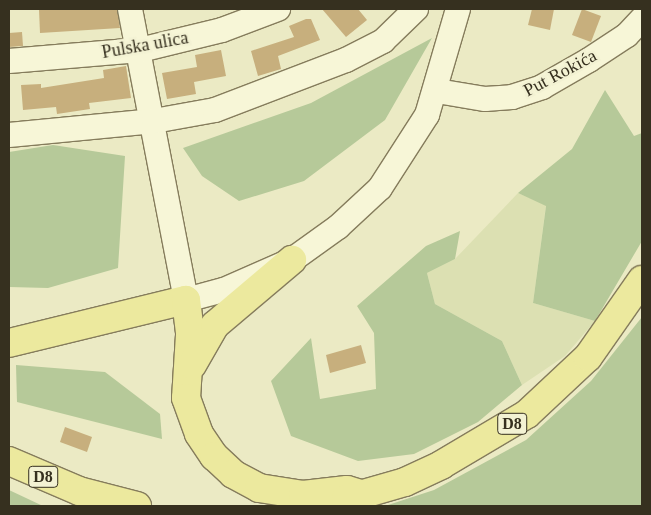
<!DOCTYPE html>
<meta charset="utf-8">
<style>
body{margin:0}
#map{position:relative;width:651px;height:515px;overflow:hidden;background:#ebeac4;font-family:Georgia,serif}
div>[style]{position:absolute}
.farmland>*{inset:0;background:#dce0b2}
.green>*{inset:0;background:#b6c999}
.building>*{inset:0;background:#c7af7d}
.roads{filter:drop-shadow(1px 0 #857c5c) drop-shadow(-1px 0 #857c5c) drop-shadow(0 1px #857c5c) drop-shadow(0 -1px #857c5c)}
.minor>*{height:24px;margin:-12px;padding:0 12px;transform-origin:12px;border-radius:12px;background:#f7f6d7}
.major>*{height:28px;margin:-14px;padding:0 14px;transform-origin:14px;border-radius:14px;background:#ece99e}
span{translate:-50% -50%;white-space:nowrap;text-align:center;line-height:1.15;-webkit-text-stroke:5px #f3f2d3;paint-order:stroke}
.shield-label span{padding:1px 4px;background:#f3f2d3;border:1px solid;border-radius:4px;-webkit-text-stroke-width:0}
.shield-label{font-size:16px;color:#36301f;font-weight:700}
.street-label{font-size:18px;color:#36301f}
.frame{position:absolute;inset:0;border:10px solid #36301f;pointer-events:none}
</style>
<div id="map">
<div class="farmland">
<i style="clip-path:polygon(518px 193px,546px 205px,533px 303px,595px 321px,565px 356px,522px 385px,502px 341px,435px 304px,427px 273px,455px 259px)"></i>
</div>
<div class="green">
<i style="clip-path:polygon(432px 38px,385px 120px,304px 181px,239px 201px,202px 176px,183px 148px,311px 103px)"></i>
<i style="clip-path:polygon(605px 90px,634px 136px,642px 133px,642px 241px,595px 321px,533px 303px,546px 206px,518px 193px,572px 149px)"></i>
<i style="clip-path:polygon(53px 145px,125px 156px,118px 268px,48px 288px,9px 287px,9px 152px)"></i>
<i style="clip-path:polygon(460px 231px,455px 259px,427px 273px,435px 304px,502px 341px,522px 385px,478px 422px,414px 454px,358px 461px,291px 436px,271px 381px,311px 338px,320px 399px,376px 389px,374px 333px,357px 306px,426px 246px)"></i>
<i style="clip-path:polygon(642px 317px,642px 506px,385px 506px,434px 490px,526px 440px,591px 381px)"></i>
<i style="clip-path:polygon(16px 365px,105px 372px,160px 414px,162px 439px,17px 402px)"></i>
<i style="clip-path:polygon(9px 490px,43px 506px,9px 506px)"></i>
</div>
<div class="building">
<i style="clip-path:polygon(39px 9px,117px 9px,120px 28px,40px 33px)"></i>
<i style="clip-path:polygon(322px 9px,358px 9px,367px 20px,346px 37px)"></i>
<i style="clip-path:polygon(532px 9px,554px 9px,550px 30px,528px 25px)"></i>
<i style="clip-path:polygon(582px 9px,601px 16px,591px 42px,572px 35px)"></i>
<i style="clip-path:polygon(306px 19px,311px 19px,320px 40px,278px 56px,281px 69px,258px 76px,251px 51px,294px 37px,289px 26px)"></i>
<i style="clip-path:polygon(22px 32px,23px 46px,9px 47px,9px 33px)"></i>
<i style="clip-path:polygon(221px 50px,226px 76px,194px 82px,196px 94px,167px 99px,162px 73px,197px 67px,195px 55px)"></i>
<i style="clip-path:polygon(126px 66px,131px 98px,89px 103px,90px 109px,57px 114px,56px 107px,23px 110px,21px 85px,41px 84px,41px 88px,104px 78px,103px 70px)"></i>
<i style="clip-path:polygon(361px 345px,366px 363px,330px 373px,326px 355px)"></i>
<i style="clip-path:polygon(65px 427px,92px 437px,87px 452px,60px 442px)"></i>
</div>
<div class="roads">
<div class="minor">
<i style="left:130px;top:9px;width:296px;rotate:79.1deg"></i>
<i style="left:186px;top:300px;width:39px;rotate:-15deg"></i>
<i style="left:224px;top:290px;width:74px;rotate:-23.8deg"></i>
<i style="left:292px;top:260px;width:57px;rotate:-35.7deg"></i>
<i style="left:338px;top:227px;width:57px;rotate:-42.9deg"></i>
<i style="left:380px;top:188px;width:87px;rotate:-57.2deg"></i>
<i style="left:427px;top:115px;width:110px;rotate:-73.7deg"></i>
<i style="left:9px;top:61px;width:131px;rotate:-4.8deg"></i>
<i style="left:140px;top:50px;width:84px;rotate:-13.7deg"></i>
<i style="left:222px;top:30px;width:60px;rotate:-20.6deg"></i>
<i style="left:437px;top:91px;width:49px;rotate:9.5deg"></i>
<i style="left:485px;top:99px;width:27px;rotate:-4deg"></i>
<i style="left:512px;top:97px;width:32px;rotate:-18deg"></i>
<i style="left:542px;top:87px;width:54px;rotate:-29.9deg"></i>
<i style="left:589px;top:60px;width:45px;rotate:-33.3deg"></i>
<i style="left:627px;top:35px;width:22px;rotate:-47deg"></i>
<i style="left:9px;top:135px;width:146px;rotate:-5.5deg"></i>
<i style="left:154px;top:121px;width:62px;rotate:-10.2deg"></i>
<i style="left:215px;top:110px;width:140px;rotate:-20.9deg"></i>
<i style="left:346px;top:60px;width:42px;rotate:-27.2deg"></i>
<i style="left:383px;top:41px;width:46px;rotate:-44.1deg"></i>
</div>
<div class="major">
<i style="left:9px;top:343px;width:182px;rotate:-13.7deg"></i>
<i style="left:186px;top:300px;width:35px;rotate:83deg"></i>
<i style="left:190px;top:335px;width:63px;rotate:93.6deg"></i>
<i style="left:186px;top:398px;width:38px;rotate:70deg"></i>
<i style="left:199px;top:434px;width:27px;rotate:56deg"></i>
<i style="left:214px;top:456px;width:26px;rotate:43deg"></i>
<i style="left:233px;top:474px;width:30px;rotate:28deg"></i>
<i style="left:259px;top:488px;width:45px;rotate:9deg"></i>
<i style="left:303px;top:495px;width:44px;rotate:-6.5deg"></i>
<i style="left:347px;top:490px;width:17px;rotate:17deg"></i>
<i style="left:192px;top:365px;width:46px;rotate:-60.1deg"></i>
<i style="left:215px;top:325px;width:101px;rotate:-40.2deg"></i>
<i style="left:9px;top:461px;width:76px;rotate:23.2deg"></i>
<i style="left:79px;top:491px;width:60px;rotate:14.5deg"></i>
<i style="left:346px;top:499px;width:61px;rotate:-16.1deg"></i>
<i style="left:405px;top:482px;width:40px;rotate:-25deg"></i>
<i style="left:441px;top:465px;width:100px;rotate:-30.7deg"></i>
<i style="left:527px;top:414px;width:83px;rotate:-43.1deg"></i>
<i style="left:588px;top:357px;width:94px;rotate:-55deg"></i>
</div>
</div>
<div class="shield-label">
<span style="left:512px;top:424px">D8</span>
<span style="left:43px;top:477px">D8</span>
</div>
<div class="street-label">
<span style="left:145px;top:45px;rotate:-10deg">Pulska ulica</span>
<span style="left:560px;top:73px;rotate:-28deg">Put Rokića</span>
</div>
<div class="frame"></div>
</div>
